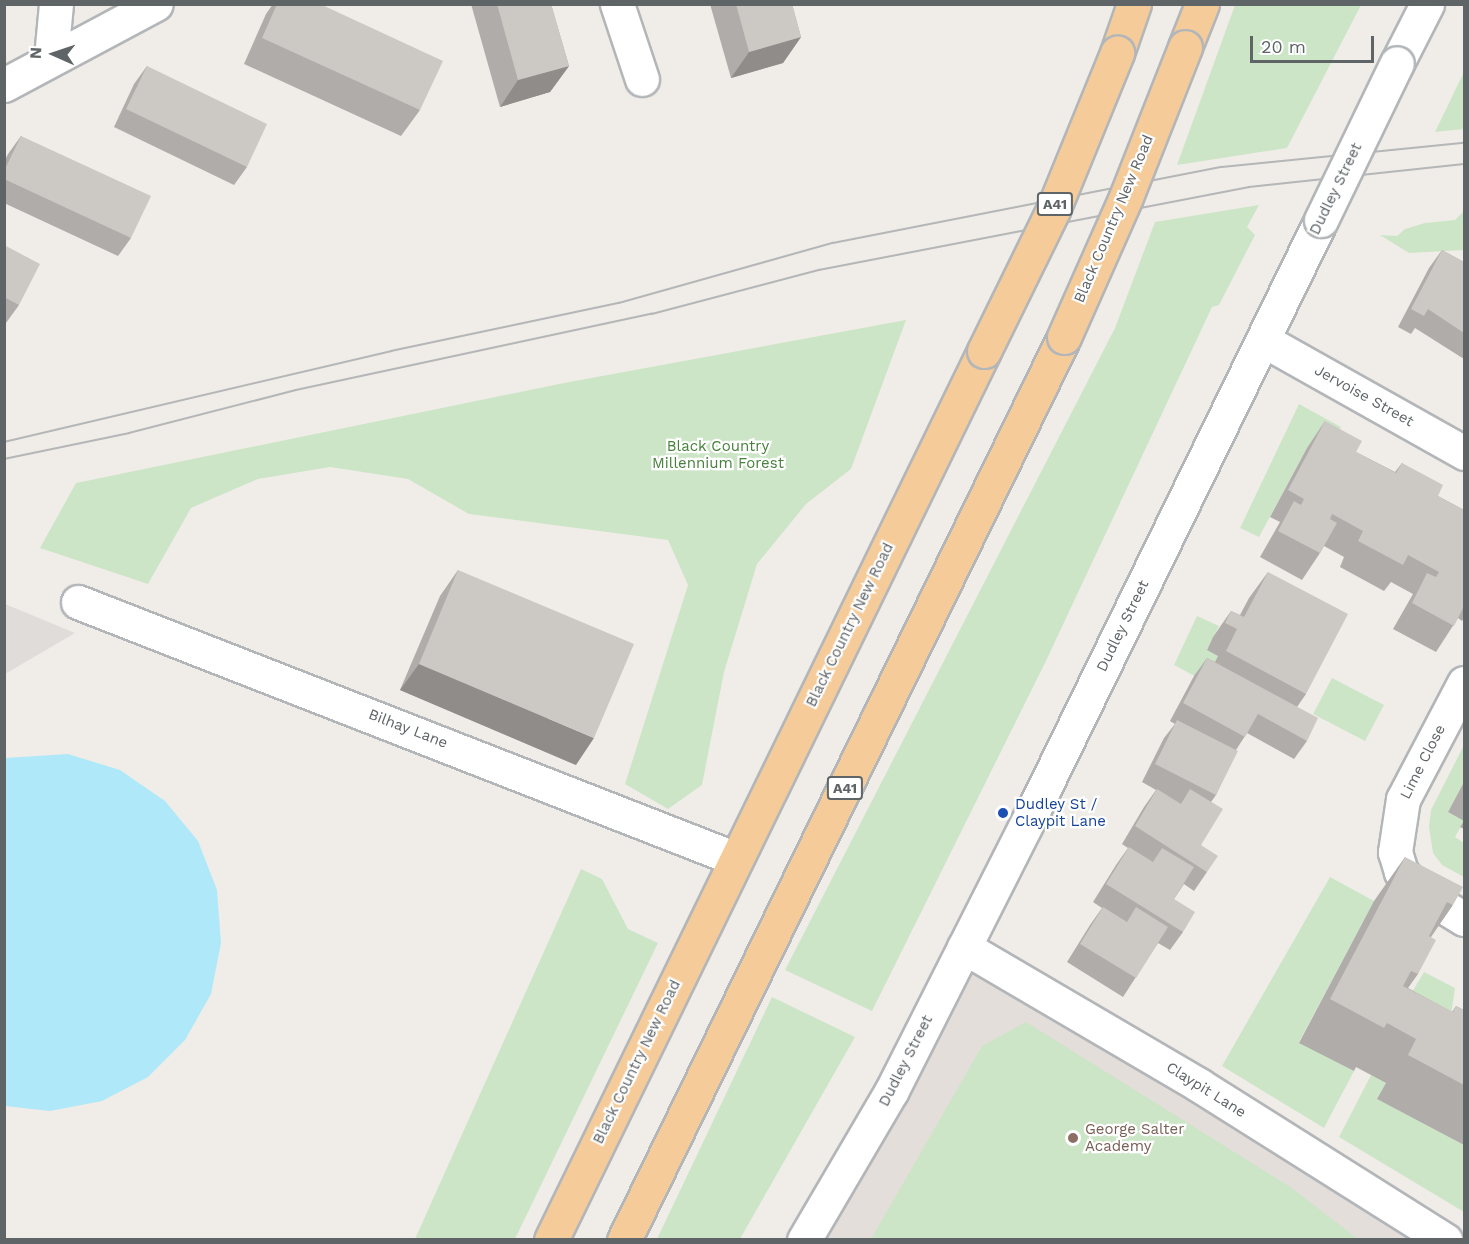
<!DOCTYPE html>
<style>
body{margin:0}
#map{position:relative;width:1469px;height:1244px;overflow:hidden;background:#f0ede8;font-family:"Work Sans",sans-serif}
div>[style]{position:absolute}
.industrial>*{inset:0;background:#dfdcda}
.education>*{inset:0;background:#e3ded9}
.green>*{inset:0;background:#cde5c7}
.water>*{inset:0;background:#afe8f9}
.roads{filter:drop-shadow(2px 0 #b3b6b9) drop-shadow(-2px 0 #b3b6b9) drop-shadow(0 2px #b3b6b9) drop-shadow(0 -2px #b3b6b9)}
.minor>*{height:33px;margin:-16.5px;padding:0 16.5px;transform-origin:16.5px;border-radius:16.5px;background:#fff}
.highway>*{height:33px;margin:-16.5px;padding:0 16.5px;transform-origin:16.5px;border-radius:16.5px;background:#f5cb9a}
.tram>*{height:1.5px;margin:-0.75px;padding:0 0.75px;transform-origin:0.75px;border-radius:0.75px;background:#b5b6b7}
.bridges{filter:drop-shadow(2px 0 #b3b6b9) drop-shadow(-2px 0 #b3b6b9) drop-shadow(0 2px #b3b6b9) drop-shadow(0 -2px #b3b6b9)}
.minor-bridge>*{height:33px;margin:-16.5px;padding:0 16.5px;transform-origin:16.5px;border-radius:16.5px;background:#fff}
.highway-bridge>*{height:33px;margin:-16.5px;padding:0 16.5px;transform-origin:16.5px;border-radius:16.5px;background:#f5cb9a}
.wall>*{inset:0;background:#afaca9}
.shaded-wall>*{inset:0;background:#8f8c89}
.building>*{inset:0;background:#ccc8c4}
.dots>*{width:16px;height:16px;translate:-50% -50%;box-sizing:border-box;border:3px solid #fff;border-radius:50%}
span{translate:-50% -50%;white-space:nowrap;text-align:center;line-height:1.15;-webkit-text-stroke:4.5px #fff;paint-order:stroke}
.shield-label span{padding:2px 4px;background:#fff;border:2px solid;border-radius:4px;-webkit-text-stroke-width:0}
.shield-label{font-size:14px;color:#5f6467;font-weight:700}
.street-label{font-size:15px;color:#5f6467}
.park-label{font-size:15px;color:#47813c}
.transit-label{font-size:15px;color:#164399}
.left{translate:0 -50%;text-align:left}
.education-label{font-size:15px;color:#785e54}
.frame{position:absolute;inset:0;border:6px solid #5f6467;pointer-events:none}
.north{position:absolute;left:24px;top:24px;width:60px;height:60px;-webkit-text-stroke:4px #fff;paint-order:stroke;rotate:273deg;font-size:16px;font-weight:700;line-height:24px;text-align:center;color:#5f6467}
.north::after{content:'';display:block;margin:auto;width:21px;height:27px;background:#5f6467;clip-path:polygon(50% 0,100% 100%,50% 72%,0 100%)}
.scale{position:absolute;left:1250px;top:36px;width:124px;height:27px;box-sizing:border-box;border:3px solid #5f6467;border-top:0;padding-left:8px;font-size:18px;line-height:21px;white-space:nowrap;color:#5f6467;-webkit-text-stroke:4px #fff;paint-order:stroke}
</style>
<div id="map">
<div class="industrial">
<i style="clip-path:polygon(4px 604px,5px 604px,75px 633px,5px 674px)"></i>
</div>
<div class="education">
<i style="clip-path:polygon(964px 947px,1438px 1240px,804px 1240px)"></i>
</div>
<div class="green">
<i style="clip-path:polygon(1235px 5px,1361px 5px,1287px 148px,1177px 165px)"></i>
<i style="clip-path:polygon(1464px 71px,1464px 129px,1435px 132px,1462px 76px)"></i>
<i style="clip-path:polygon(1259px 205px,1247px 227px,1255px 235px,1219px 305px,1212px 307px,1045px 663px,872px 1011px,785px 970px,1115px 328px,1155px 222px)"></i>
<i style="clip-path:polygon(1464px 211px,1464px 250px,1409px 253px,1380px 235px,1397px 236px,1405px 229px,1425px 223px,1455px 220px)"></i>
<i style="clip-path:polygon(906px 320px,851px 469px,806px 504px,757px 564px,724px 672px,702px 785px,668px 809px,625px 784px,688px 585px,668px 540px,469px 514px,408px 479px,330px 467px,258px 479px,191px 508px,148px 584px,40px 548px,76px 483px,564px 383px)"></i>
<i style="clip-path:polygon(1299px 404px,1341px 427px,1327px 454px,1307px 448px,1259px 537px,1240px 528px)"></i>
<i style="clip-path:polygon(1197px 616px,1219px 626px,1207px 649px,1218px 656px,1206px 682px,1174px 665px)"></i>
<i style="clip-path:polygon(1332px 678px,1384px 705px,1365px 741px,1313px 714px)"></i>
<i style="clip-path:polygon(1464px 745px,1464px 782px,1448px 812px,1464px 821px,1455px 837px,1464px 843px,1464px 877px,1442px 865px,1433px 853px,1429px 827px,1431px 810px)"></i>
<i style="clip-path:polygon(581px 869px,602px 879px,628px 929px,658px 943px,515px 1239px,415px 1239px)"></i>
<i style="clip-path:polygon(1330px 877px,1374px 901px,1299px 1042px,1354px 1071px,1324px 1128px,1222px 1066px)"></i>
<i style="clip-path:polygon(1424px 972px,1455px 988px,1449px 1029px,1402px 1009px)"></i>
<i style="clip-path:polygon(772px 997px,855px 1037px,740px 1239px,657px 1239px)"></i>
<i style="clip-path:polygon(1026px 1022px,1289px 1186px,1358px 1239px,871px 1239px,982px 1046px)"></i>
<i style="clip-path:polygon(1371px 1075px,1386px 1083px,1378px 1099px,1464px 1145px,1464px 1212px,1339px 1137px)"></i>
</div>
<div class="water">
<i style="clip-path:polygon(68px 754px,120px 770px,165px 801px,198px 841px,217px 890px,221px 943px,211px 994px,185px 1040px,148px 1077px,102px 1101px,50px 1111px,5px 1106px,5px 758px)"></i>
</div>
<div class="roads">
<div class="minor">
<i style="left:617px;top:4px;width:79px;rotate:71.6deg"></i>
<i style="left:51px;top:57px;width:53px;rotate:-84.6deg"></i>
<i style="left:1397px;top:63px;width:66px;rotate:-63deg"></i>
<i style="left:4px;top:85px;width:172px;rotate:-28.1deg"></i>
<i style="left:1263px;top:340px;width:231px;rotate:29.3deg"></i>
<i style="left:78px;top:602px;width:706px;rotate:21.33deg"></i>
<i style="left:1464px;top:683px;width:131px;rotate:117.7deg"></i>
<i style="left:1403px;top:799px;width:54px;rotate:98.6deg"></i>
<i style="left:1395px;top:852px;width:21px;rotate:73deg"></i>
<i style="left:1401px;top:872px;width:24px;rotate:48deg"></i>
<i style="left:1417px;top:890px;width:55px;rotate:31.7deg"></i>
<i style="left:964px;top:947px;width:273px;rotate:30.4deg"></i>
<i style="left:1199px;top:1085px;width:291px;rotate:32.2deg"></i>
<i style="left:804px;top:1240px;width:172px;rotate:-59.6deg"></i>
<i style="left:891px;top:1092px;width:317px;rotate:-63.2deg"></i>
<i style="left:1034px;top:809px;width:655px;rotate:-64.02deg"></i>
</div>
<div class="highway">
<i style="left:1185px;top:47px;width:46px;rotate:-68.4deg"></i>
<i style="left:1117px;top:53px;width:52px;rotate:-70.9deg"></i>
<i style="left:551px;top:1240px;width:989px;rotate:-64.03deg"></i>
<i style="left:624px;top:1240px;width:1004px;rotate:-64.02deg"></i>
</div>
</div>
<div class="tram">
<i style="left:4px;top:442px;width:398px;rotate:-13.2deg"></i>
<i style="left:391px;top:351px;width:233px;rotate:-11.9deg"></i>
<i style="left:619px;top:303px;width:222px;rotate:-15.7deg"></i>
<i style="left:833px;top:243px;width:396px;rotate:-11.1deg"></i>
<i style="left:1222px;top:167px;width:243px;rotate:-5.7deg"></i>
<i style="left:4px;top:459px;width:128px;rotate:-11.7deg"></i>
<i style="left:129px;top:433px;width:172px;rotate:-14.4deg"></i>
<i style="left:296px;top:390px;width:364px;rotate:-12.1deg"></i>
<i style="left:652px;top:314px;width:173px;rotate:-14.8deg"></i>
<i style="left:819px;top:270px;width:438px;rotate:-10.9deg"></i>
<i style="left:1249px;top:187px;width:216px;rotate:-6.1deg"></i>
</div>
<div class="bridges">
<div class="minor-bridge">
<i style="left:1321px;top:220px;width:174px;rotate:-64.2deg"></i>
</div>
<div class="highway-bridge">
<i style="left:1064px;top:337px;width:153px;rotate:-66.1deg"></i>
<i style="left:1126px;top:197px;width:161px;rotate:-68.5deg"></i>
<i style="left:984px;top:351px;width:157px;rotate:-63.9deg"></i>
<i style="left:1053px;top:210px;width:170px;rotate:-67.8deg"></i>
</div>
</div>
<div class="wall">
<i style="clip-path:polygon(273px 4px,320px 4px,420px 110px,401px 136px,244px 64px,266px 14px)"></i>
<i style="clip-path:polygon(471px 4px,551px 4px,569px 66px,550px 92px,500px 107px)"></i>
<i style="clip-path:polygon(710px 4px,792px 4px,801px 37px,783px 63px,731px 78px)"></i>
<i style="clip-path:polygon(147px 66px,247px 167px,234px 185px,114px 127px,134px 84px)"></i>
<i style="clip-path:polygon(21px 136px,131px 238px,118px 256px,4px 203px,4px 162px,8px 154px)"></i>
<i style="clip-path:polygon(4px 245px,19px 305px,6px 323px,4px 322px)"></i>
<i style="clip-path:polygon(1442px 250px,1464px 262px,1464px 359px,1415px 328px,1411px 334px,1398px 327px,1429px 268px)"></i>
<i style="clip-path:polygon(1325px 421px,1356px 452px,1395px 472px,1402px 463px,1438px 496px,1464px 510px,1464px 618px,1462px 621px,1458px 618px,1436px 652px,1393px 629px,1413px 594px,1391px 582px,1384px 591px,1340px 567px,1344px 557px,1324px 546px,1320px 553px,1302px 580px,1260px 557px,1280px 522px,1270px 517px,1307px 448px)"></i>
<i style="clip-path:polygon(458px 570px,576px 765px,400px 690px,440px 596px)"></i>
<i style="clip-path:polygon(1268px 572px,1306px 694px,1297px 707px,1307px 741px,1294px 759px,1247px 733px,1236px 750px,1216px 795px,1211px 802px,1201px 845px,1207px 872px,1194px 891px,1184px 884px,1174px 899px,1183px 932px,1170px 950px,1158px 943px,1123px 997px,1067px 962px,1090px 925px,1102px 908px,1093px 902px,1116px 865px,1128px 848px,1122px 844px,1144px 807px,1156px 790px,1142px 782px,1164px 738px,1175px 724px,1170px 721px,1194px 676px,1207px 658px,1215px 662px,1218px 656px,1207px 650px,1213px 637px,1231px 611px,1240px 615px,1249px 598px)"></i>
<i style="clip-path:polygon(1464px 782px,1464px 829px,1460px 827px,1464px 821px,1448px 812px)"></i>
<i style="clip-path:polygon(1405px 857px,1453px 905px,1431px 937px,1418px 974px,1408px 988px,1452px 1012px,1456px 1006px,1464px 1010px,1464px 1145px,1377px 1099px,1386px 1083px,1356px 1067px,1354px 1071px,1299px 1043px,1374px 901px)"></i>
</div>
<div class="shaded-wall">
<i style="clip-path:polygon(801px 37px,783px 63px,731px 78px,749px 52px)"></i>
<i style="clip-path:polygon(569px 66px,550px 92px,500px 107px,518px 80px)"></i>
<i style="clip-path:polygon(419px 664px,594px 738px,576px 765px,400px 690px)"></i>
</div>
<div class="building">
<i style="clip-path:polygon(277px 4px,320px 4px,443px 61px,420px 110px,262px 38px)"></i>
<i style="clip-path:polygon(497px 4px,551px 4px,569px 66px,518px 80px)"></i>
<i style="clip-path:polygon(736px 4px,792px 4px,801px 37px,749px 52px)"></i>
<i style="clip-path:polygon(147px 66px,267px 124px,247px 167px,126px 109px)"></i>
<i style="clip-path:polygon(21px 136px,151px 196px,131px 238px,4px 179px,4px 171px)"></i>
<i style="clip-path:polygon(4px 245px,40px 264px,19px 305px,4px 297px)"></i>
<i style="clip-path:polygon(1442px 250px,1464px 262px,1464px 333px,1428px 309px,1424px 316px,1411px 309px)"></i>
<i style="clip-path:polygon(1325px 421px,1362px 441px,1356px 452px,1396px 473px,1402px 463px,1443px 485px,1438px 496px,1464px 510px,1464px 589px,1463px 591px,1464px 592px,1464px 606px,1454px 626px,1412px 603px,1427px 573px,1436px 577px,1439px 572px,1408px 555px,1403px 565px,1358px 541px,1363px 531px,1343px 520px,1332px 514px,1330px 519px,1337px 523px,1320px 553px,1278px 531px,1294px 501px,1301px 505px,1304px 499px,1288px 490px)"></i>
<i style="clip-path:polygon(458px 570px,634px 644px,594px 738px,419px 664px)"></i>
<i style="clip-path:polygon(1268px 572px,1348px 614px,1306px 694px,1226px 651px,1237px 629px,1225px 623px,1231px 611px,1244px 617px)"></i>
<i style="clip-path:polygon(1207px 658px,1318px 718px,1307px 741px,1258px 714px,1245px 737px,1183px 703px)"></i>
<i style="clip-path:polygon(1177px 720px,1238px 751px,1216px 795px,1155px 764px)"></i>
<i style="clip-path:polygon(1157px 789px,1181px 804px,1190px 789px,1223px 809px,1201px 845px,1218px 856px,1207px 872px,1135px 826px)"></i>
<i style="clip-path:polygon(1129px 847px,1153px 862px,1162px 848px,1194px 867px,1174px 899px,1195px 912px,1183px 932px,1106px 884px)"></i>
<i style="clip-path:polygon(1405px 857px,1463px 887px,1453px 905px,1447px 902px,1429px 936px,1436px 940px,1418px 974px,1411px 971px,1403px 986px,1453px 1012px,1456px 1006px,1464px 1010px,1464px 1085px,1408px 1055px,1416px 1039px,1387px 1023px,1384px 1028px,1330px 999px)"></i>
<i style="clip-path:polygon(1103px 907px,1127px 922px,1136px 907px,1168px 927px,1136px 978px,1080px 944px)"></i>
</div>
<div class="dots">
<i style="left:1003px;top:813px;background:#1a4fb4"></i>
<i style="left:1073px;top:1138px;background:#8d6e63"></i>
</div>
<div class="shield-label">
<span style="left:1055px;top:204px">A41</span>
<span style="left:845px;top:788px">A41</span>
</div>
<div class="street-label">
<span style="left:1336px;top:189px;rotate:-64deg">Dudley Street</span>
<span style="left:1114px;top:219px;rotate:-67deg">Black Country New Road</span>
<span style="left:1364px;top:396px;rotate:29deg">Jervoise Street</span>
<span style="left:850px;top:625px;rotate:-64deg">Black Country New Road</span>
<span style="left:1123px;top:626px;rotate:-64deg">Dudley Street</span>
<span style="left:408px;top:729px;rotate:21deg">Bilhay Lane</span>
<span style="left:1423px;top:762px;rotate:-63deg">Lime Close</span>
<span style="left:906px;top:1061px;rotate:-63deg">Dudley Street</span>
<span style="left:637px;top:1062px;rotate:-64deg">Black Country New Road</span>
<span style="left:1206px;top:1090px;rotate:32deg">Claypit Lane</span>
</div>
<div class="park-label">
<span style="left:718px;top:455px">Black Country<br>Millennium Forest</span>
</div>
<div class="transit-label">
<span class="left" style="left:1015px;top:813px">Dudley St /<br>Claypit Lane</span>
</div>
<div class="education-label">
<span class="left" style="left:1085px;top:1138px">George Salter<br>Academy</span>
</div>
<div class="frame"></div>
<div class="north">N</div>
<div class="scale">20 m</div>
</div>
